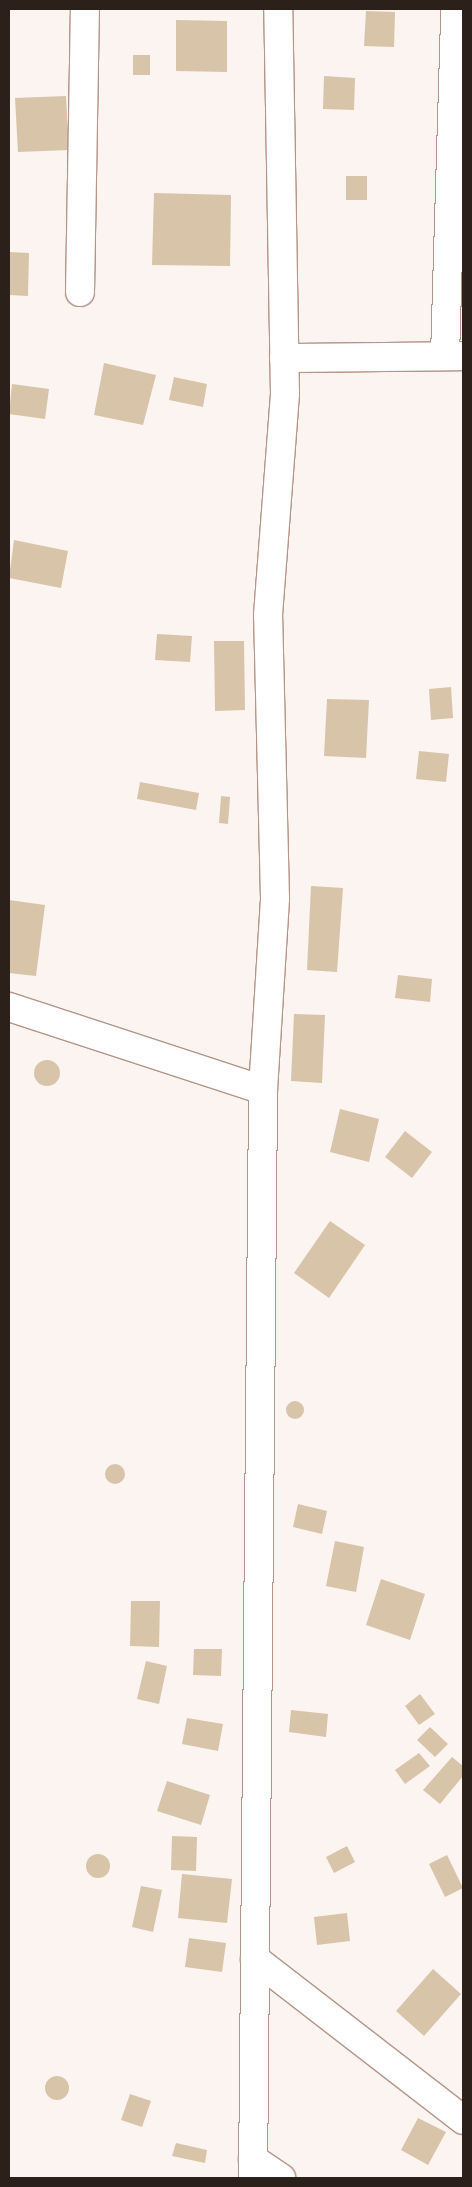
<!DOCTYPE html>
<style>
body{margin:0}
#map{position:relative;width:472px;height:2187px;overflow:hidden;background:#fbf4f1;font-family:"Nunito Sans",sans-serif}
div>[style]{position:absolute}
.building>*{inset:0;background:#d8c4a9}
.round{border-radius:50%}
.roads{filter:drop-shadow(1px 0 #b59589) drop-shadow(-1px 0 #b59589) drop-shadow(0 1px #b59589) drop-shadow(0 -1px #b59589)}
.minor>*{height:28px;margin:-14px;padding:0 14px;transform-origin:14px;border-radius:14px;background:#fff}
span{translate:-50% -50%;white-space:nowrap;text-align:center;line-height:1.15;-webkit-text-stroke:4px #fbf4f1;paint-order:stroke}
.frame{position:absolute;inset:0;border:10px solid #2c201b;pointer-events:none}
</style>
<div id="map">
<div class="building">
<i style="clip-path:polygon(366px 11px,395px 12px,394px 47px,364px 46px)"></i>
<i style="clip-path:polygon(176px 20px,227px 21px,227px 72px,176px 71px)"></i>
<i style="clip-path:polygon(133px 55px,150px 55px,150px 75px,133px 75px)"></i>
<i style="clip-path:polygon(324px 76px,355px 78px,354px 110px,323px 109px)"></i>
<i style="clip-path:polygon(66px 96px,69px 150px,18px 152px,15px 98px)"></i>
<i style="clip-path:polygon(346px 176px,367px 176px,367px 200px,346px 200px)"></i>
<i style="clip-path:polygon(154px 193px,231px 195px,230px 266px,152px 265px)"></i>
<i style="clip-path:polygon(9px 252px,29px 253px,28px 296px,9px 295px)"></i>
<i style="clip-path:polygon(104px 363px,156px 375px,143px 425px,94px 415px)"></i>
<i style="clip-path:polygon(174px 377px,207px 384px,203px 407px,169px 400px)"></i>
<i style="clip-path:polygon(12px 384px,49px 389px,45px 419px,9px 414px)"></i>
<i style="clip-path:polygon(14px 540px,68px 551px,61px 588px,9px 578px)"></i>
<i style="clip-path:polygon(157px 634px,192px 636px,190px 662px,155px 660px)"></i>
<i style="clip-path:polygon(214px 641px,244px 641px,245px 710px,215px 711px)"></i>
<i style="clip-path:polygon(451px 687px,453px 718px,431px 720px,429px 689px)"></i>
<i style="clip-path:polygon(327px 699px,369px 700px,366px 758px,324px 756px)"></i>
<i style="clip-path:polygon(419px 751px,449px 754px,446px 782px,416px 779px)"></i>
<i style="clip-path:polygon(140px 782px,199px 793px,196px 810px,137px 799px)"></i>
<i style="clip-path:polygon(221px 796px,230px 797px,228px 824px,219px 823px)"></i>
<i style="clip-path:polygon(311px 886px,343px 888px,337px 972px,307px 970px)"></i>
<i style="clip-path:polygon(9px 900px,45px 905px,36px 976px,9px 973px)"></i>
<i style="clip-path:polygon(398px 975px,432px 979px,430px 1002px,395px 998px)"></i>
<i style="clip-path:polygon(294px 1014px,325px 1015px,322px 1083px,291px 1081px)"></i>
<i class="round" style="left:34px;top:1060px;width:26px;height:26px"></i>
<i style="clip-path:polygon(340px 1109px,379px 1119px,369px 1162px,330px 1152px)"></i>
<i style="clip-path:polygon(405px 1131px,432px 1152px,412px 1178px,385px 1157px)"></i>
<i style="clip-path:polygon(330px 1221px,365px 1245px,329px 1298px,294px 1273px)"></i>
<i class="round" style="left:286px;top:1401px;width:18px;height:18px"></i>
<i class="round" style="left:105px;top:1464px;width:20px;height:20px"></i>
<i style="clip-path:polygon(298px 1504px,327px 1511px,322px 1534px,293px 1527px)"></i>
<i style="clip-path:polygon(335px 1541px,364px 1547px,356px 1592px,326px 1586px)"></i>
<i style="clip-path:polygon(381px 1579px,425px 1594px,410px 1640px,366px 1625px)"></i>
<i style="clip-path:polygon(131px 1601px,160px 1601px,159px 1647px,130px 1646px)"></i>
<i style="clip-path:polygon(194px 1649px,222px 1649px,221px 1676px,193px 1675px)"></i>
<i style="clip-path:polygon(146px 1661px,167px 1666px,159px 1704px,137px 1699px)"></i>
<i style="clip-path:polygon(420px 1694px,435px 1714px,419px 1725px,405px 1706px)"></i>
<i style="clip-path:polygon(291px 1710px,328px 1714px,326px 1737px,289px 1732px)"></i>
<i style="clip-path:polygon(187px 1718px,223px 1724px,218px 1751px,182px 1744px)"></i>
<i style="clip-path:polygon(430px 1727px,448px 1744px,435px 1757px,417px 1740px)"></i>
<i style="clip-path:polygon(419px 1753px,430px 1766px,405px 1784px,395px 1770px)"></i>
<i style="clip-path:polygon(452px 1757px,463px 1766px,463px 1776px,440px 1804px,423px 1790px)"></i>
<i style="clip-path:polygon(167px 1781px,210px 1795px,201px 1825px,157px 1811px)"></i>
<i style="clip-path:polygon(172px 1836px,197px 1837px,196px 1871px,171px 1870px)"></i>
<i style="clip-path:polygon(347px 1846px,355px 1862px,334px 1873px,326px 1857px)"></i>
<i class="round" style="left:86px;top:1854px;width:24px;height:24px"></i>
<i style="clip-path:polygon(447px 1855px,463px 1888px,445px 1897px,429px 1864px)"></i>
<i style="clip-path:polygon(182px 1874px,232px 1879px,227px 1923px,178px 1918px)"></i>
<i style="clip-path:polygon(141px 1886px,162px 1890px,153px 1932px,132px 1927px)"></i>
<i style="clip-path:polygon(347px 1913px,350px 1941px,317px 1945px,314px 1917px)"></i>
<i style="clip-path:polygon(189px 1938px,226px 1943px,222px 1972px,185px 1967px)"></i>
<i style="clip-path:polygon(433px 1969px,461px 1994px,424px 2036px,396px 2011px)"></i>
<i class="round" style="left:45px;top:2076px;width:24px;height:24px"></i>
<i style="clip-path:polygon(130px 2094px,151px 2101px,142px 2127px,121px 2120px)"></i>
<i style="clip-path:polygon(418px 2118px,446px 2132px,428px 2165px,401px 2150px)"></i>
<i style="clip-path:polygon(176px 2143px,207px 2150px,205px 2163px,172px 2156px)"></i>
</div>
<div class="roads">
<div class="minor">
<i style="left:80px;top:292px;width:283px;rotate:-89deg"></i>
<i style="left:445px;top:356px;width:347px;rotate:-88.3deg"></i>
<i style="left:284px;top:358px;width:178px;rotate:-0.6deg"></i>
<i style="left:9px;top:1007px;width:267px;rotate:18.1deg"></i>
<i style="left:255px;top:1959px;width:263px;rotate:37.7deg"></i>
<i style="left:253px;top:2159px;width:34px;rotate:34deg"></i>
<i style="left:253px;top:2178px;width:1088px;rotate:-89.47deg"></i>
<i style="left:263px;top:1090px;width:192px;rotate:-86.4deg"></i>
<i style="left:275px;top:898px;width:283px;rotate:-91.4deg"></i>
<i style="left:268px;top:615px;width:222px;rotate:-85.6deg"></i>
<i style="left:285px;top:394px;width:385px;rotate:-91deg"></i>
</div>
</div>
<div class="frame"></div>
</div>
